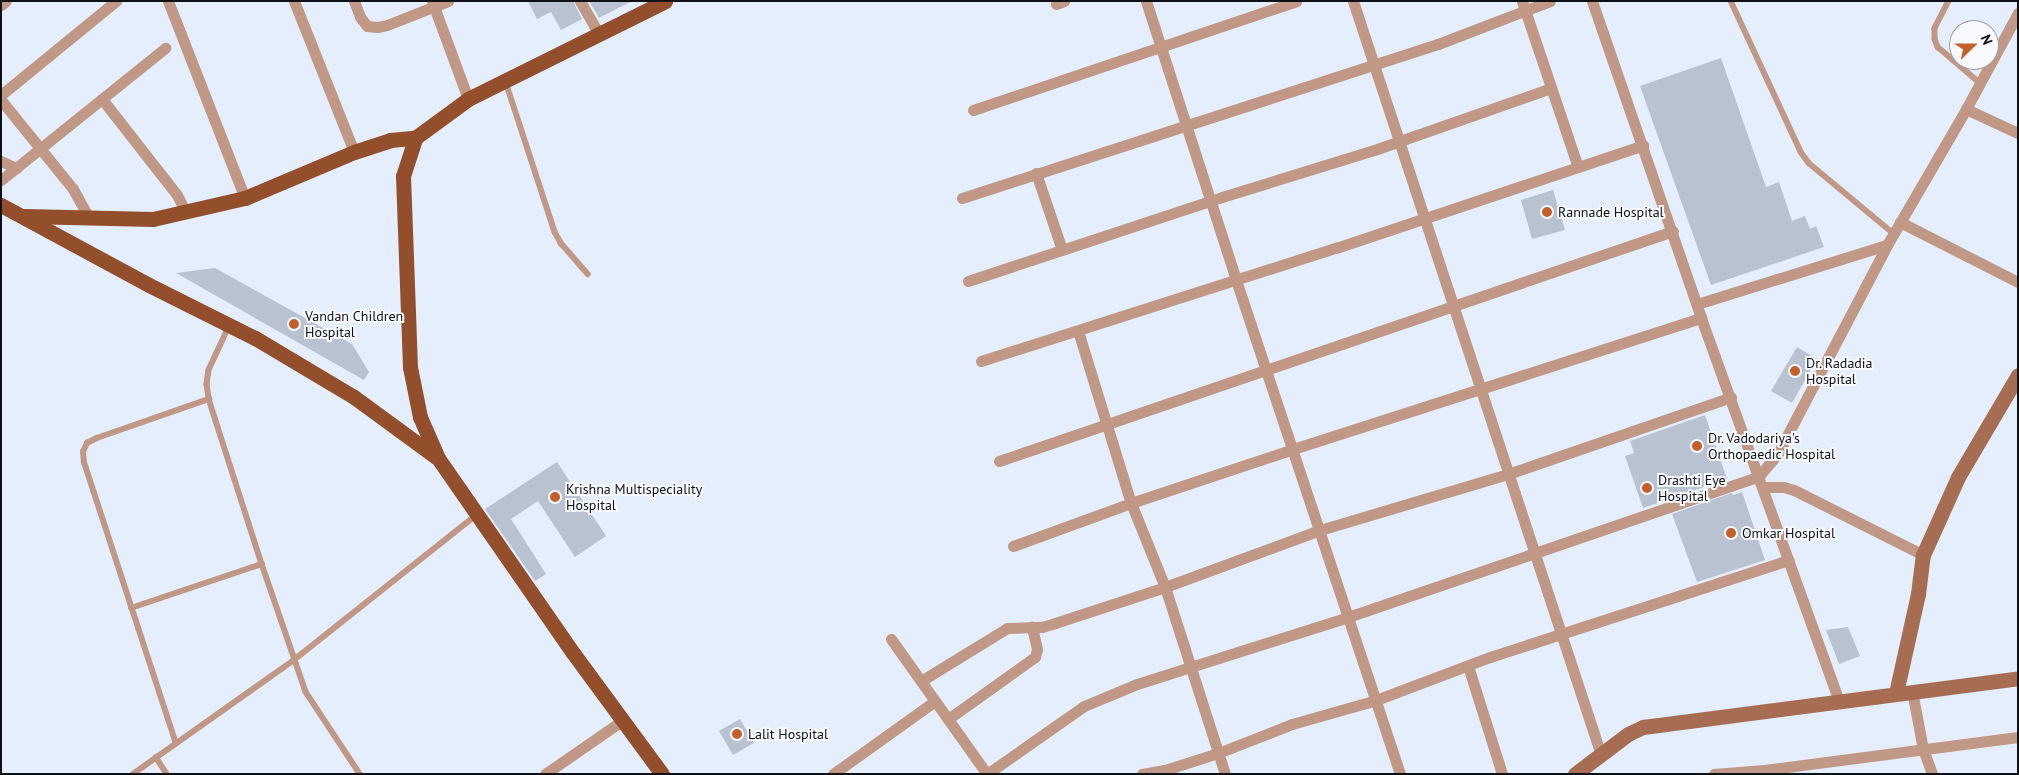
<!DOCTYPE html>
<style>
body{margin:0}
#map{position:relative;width:2019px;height:775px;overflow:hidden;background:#e4eefd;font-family:"PT Sans",sans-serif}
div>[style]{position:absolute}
.building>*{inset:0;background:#b9c2d1}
.lane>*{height:5.5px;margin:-2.75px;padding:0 2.75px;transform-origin:2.75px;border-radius:2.75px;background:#c09885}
.street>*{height:11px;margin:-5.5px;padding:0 5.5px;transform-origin:5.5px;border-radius:5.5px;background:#c09885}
.secondary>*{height:15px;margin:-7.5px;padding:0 7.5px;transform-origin:7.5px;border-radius:7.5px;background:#a76d52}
.primary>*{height:15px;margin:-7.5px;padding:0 7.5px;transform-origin:7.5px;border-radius:7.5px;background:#934e2b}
.dots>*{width:14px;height:14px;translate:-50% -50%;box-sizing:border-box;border:2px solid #f9fafe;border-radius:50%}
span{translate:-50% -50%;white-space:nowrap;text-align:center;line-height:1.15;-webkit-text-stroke:4px #f9fafe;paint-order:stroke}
.poi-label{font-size:14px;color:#0d1116}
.left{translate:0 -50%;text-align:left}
.frame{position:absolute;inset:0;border:2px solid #0d1116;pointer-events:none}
.north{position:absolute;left:1949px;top:20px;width:50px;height:50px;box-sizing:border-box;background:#f9fafe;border:1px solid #9b9da1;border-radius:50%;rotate:68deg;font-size:14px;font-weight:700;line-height:20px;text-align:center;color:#0d1116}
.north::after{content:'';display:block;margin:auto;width:18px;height:22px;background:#c35f28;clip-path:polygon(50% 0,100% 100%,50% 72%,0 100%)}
</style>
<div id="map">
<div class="building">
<i style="clip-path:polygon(528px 1px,573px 1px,582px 19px,561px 30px,551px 12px,537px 19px)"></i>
<i style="clip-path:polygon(589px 1px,632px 1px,599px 18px)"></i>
<i style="clip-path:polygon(1721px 58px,1766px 187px,1779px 182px,1792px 221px,1805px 216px,1810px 229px,1816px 226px,1824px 247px,1711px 285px,1640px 86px)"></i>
<i style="clip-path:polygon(1553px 190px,1565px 230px,1532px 239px,1521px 200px)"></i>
<i style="clip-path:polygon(215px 268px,352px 344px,369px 372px,364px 380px,176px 273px)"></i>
<i style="clip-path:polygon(1797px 347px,1817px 359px,1792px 403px,1771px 391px)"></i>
<i style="clip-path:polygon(1705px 415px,1727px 479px,1643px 508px,1625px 456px,1634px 453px,1630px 441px)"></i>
<i style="clip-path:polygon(557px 462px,606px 536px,575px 557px,538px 501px,511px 519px,546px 574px,535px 581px,485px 509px)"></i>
<i style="clip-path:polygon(1742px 492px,1765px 560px,1697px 582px,1672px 514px,1732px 493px,1733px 495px)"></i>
<i style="clip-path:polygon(1848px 627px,1860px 656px,1839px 664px,1826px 630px)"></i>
<i style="clip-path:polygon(740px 719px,754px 743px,733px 755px,719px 731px)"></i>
</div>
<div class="lane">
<i style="left:1731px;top:1px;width:166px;rotate:65.1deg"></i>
<i style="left:1801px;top:152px;width:14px;rotate:54deg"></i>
<i style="left:1809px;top:163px;width:109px;rotate:39.8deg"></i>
<i style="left:1949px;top:1px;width:31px;rotate:117deg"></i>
<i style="left:1935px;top:29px;width:10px;rotate:90deg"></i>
<i style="left:1935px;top:39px;width:9px;rotate:69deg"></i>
<i style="left:1938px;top:47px;width:55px;rotate:40.6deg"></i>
<i style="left:506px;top:82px;width:158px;rotate:71.9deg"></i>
<i style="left:555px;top:232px;width:13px;rotate:61deg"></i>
<i style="left:561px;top:243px;width:41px;rotate:48.9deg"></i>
<i style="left:229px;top:327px;width:47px;rotate:114.9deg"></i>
<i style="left:209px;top:370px;width:14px;rotate:98deg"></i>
<i style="left:207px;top:384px;width:15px;rotate:82deg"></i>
<i style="left:209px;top:399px;width:173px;rotate:72.2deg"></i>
<i style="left:262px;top:564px;width:135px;rotate:71deg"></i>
<i style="left:306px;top:692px;width:98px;rotate:56.6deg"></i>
<i style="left:131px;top:608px;width:138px;rotate:-18.6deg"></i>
<i style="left:176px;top:744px;width:296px;rotate:-108.1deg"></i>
<i style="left:84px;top:463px;width:11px;rotate:-95deg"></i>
<i style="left:83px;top:452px;width:10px;rotate:-66deg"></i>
<i style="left:87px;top:443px;width:11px;rotate:-27deg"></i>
<i style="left:97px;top:438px;width:119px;rotate:-19.2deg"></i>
<i style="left:156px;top:757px;width:20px;rotate:57deg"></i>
<i style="left:133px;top:774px;width:197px;rotate:-35.3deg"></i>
<i style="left:294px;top:660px;width:233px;rotate:-38.5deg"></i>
</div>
<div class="street">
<i style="left:168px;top:1px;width:212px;rotate:68.7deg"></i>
<i style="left:294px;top:1px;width:162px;rotate:68.3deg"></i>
<i style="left:354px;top:1px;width:17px;rotate:69deg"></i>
<i style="left:360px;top:17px;width:11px;rotate:52deg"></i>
<i style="left:367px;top:26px;width:10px;rotate:6deg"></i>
<i style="left:377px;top:27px;width:10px;rotate:-11deg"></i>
<i style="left:387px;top:25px;width:66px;rotate:-21.5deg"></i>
<i style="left:432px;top:1px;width:104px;rotate:69.8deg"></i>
<i style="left:580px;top:1px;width:38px;rotate:60deg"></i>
<i style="left:1146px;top:1px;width:293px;rotate:72.1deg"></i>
<i style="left:1236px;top:280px;width:521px;rotate:71.63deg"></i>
<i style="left:1353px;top:1px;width:794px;rotate:71.79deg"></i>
<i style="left:1522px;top:1px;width:175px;rotate:71.4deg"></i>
<i style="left:1592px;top:1px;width:335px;rotate:71deg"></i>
<i style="left:1701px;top:318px;width:407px;rotate:70.2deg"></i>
<i style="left:1056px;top:4px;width:9px;rotate:-21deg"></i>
<i style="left:1px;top:5px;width:6px;rotate:-39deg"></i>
<i style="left:1px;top:95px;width:149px;rotate:-39.3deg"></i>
<i style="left:102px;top:99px;width:122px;rotate:52deg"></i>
<i style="left:177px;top:195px;width:18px;rotate:63deg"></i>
<i style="left:1px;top:100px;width:114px;rotate:51deg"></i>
<i style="left:73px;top:189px;width:33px;rotate:61deg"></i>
<i style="left:1966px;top:109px;width:57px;rotate:24.8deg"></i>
<i style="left:973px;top:110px;width:341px;rotate:-18.6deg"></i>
<i style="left:1px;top:161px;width:17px;rotate:25deg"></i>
<i style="left:1036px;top:173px;width:81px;rotate:71.3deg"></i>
<i style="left:1px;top:180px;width:211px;rotate:-38.8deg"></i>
<i style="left:962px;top:198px;width:500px;rotate:-17.93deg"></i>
<i style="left:1438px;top:44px;width:120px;rotate:-21deg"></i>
<i style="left:1900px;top:222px;width:132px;rotate:27deg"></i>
<i style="left:968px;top:281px;width:268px;rotate:-18.3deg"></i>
<i style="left:1222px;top:197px;width:165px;rotate:-17.2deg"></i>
<i style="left:1380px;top:148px;width:181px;rotate:-19.3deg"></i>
<i style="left:1697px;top:304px;width:199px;rotate:-17.3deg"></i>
<i style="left:1078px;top:331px;width:180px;rotate:72.9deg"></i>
<i style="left:1131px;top:503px;width:91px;rotate:68deg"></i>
<i style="left:1165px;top:587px;width:196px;rotate:72.2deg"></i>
<i style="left:981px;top:361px;width:373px;rotate:-17.7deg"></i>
<i style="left:1336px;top:248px;width:324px;rotate:-18.5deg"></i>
<i style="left:999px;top:461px;width:712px;rotate:-18.84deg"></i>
<i style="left:1763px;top:487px;width:21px"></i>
<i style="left:1784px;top:487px;width:10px;rotate:17deg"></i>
<i style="left:1794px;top:490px;width:144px;rotate:26.7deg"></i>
<i style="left:1013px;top:546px;width:126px;rotate:-20deg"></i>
<i style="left:1131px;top:503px;width:171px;rotate:-18.4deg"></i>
<i style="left:1293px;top:449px;width:429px;rotate:-17.8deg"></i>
<i style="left:891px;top:639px;width:166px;rotate:54.6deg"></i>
<i style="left:987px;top:774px;width:118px;rotate:-35deg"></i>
<i style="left:1084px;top:706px;width:57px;rotate:-22.5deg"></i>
<i style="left:1137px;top:684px;width:221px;rotate:-17.6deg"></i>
<i style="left:1348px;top:617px;width:435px;rotate:-18.9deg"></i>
<i style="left:1759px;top:476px;width:30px;rotate:-50deg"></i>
<i style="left:1778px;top:453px;width:235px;rotate:-62.3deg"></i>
<i style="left:1887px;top:245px;width:157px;rotate:-59.8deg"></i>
<i style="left:1966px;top:109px;width:109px;rotate:-61.6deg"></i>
<i style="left:1468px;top:666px;width:113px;rotate:72.5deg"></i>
<i style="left:921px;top:681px;width:101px;rotate:-31.6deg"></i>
<i style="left:1007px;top:628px;width:35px;rotate:-2deg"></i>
<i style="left:1042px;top:627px;width:14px;rotate:-17deg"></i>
<i style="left:1055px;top:623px;width:116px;rotate:-18.1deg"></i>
<i style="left:1165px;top:587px;width:165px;rotate:-20.2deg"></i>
<i style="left:1320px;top:530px;width:196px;rotate:-16.6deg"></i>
<i style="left:1508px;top:474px;width:236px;rotate:-19deg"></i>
<i style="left:1912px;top:691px;width:59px;rotate:79.3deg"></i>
<i style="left:1923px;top:749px;width:27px;rotate:70deg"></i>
<i style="left:948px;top:719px;width:107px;rotate:-35.5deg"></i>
<i style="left:1035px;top:657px;width:8px;rotate:-76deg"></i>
<i style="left:1037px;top:649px;width:23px;rotate:-103deg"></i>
<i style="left:545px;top:774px;width:95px;rotate:-34.7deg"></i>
<i style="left:833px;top:774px;width:125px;rotate:-35.6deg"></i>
<i style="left:1142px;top:774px;width:23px;rotate:-10deg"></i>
<i style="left:1165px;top:770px;width:56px;rotate:-17.8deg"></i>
<i style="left:1218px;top:753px;width:79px;rotate:-21.4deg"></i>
<i style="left:1292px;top:724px;width:87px;rotate:-15.9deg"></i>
<i style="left:1376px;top:700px;width:122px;rotate:-20.7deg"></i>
<i style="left:1490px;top:657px;width:314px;rotate:-18deg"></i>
<i style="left:1714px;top:774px;width:50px;rotate:-4.6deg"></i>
<i style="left:1764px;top:770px;width:256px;rotate:-7.4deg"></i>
</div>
<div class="secondary">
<i style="left:1896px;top:693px;width:101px;rotate:-77.5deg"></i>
<i style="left:1918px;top:594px;width:39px;rotate:-83deg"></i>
<i style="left:1923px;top:555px;width:85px;rotate:-65.8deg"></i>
<i style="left:1958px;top:477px;width:118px;rotate:-59.5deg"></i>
<i style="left:1575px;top:774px;width:66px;rotate:-37deg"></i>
<i style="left:1628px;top:734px;width:17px;rotate:-25deg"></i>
<i style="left:1643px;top:727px;width:378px;rotate:-7.4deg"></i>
</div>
<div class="primary">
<i style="left:1px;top:205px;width:168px;rotate:28.4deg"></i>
<i style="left:149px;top:285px;width:119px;rotate:26.6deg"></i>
<i style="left:255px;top:338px;width:115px;rotate:30.8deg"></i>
<i style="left:354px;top:397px;width:102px;rotate:36.2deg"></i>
<i style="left:25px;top:216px;width:128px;rotate:1.3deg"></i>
<i style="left:153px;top:219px;width:94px;rotate:-12.9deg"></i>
<i style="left:245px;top:198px;width:118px;rotate:-22.9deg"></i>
<i style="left:354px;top:152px;width:38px;rotate:-18deg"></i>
<i style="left:390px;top:140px;width:25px;rotate:-5deg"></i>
<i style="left:662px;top:774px;width:150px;rotate:-126.3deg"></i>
<i style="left:573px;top:653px;width:237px;rotate:-124.7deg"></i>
<i style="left:438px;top:458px;width:45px;rotate:-113.7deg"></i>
<i style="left:420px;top:417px;width:51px;rotate:-101.3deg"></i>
<i style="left:410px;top:367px;width:191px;rotate:-92.1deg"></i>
<i style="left:403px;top:176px;width:40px;rotate:-72deg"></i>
<i style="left:415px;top:138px;width:66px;rotate:-36.3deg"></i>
<i style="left:468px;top:99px;width:220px;rotate:-26.4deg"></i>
</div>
<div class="dots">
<i style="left:1547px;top:212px;background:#c35f28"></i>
<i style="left:294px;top:324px;background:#c35f28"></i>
<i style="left:1795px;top:371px;background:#c35f28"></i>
<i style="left:1697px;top:446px;background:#c35f28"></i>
<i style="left:1647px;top:488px;background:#c35f28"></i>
<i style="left:555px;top:497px;background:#c35f28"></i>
<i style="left:1731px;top:533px;background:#c35f28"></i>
<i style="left:737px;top:734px;background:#c35f28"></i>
</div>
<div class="poi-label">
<span class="left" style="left:1558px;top:212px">Rannade Hospital</span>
<span class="left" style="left:305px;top:324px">Vandan Children<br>Hospital</span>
<span class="left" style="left:1806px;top:371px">Dr. Radadia<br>Hospital</span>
<span class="left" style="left:1708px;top:446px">Dr. Vadodariya's<br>Orthopaedic Hospital</span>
<span class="left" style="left:1658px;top:488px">Drashti Eye<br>Hospital</span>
<span class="left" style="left:566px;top:497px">Krishna Multispeciality<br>Hospital</span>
<span class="left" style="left:1742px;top:533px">Omkar Hospital</span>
<span class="left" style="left:748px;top:734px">Lalit Hospital</span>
</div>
<div class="frame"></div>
<div class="north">N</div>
</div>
